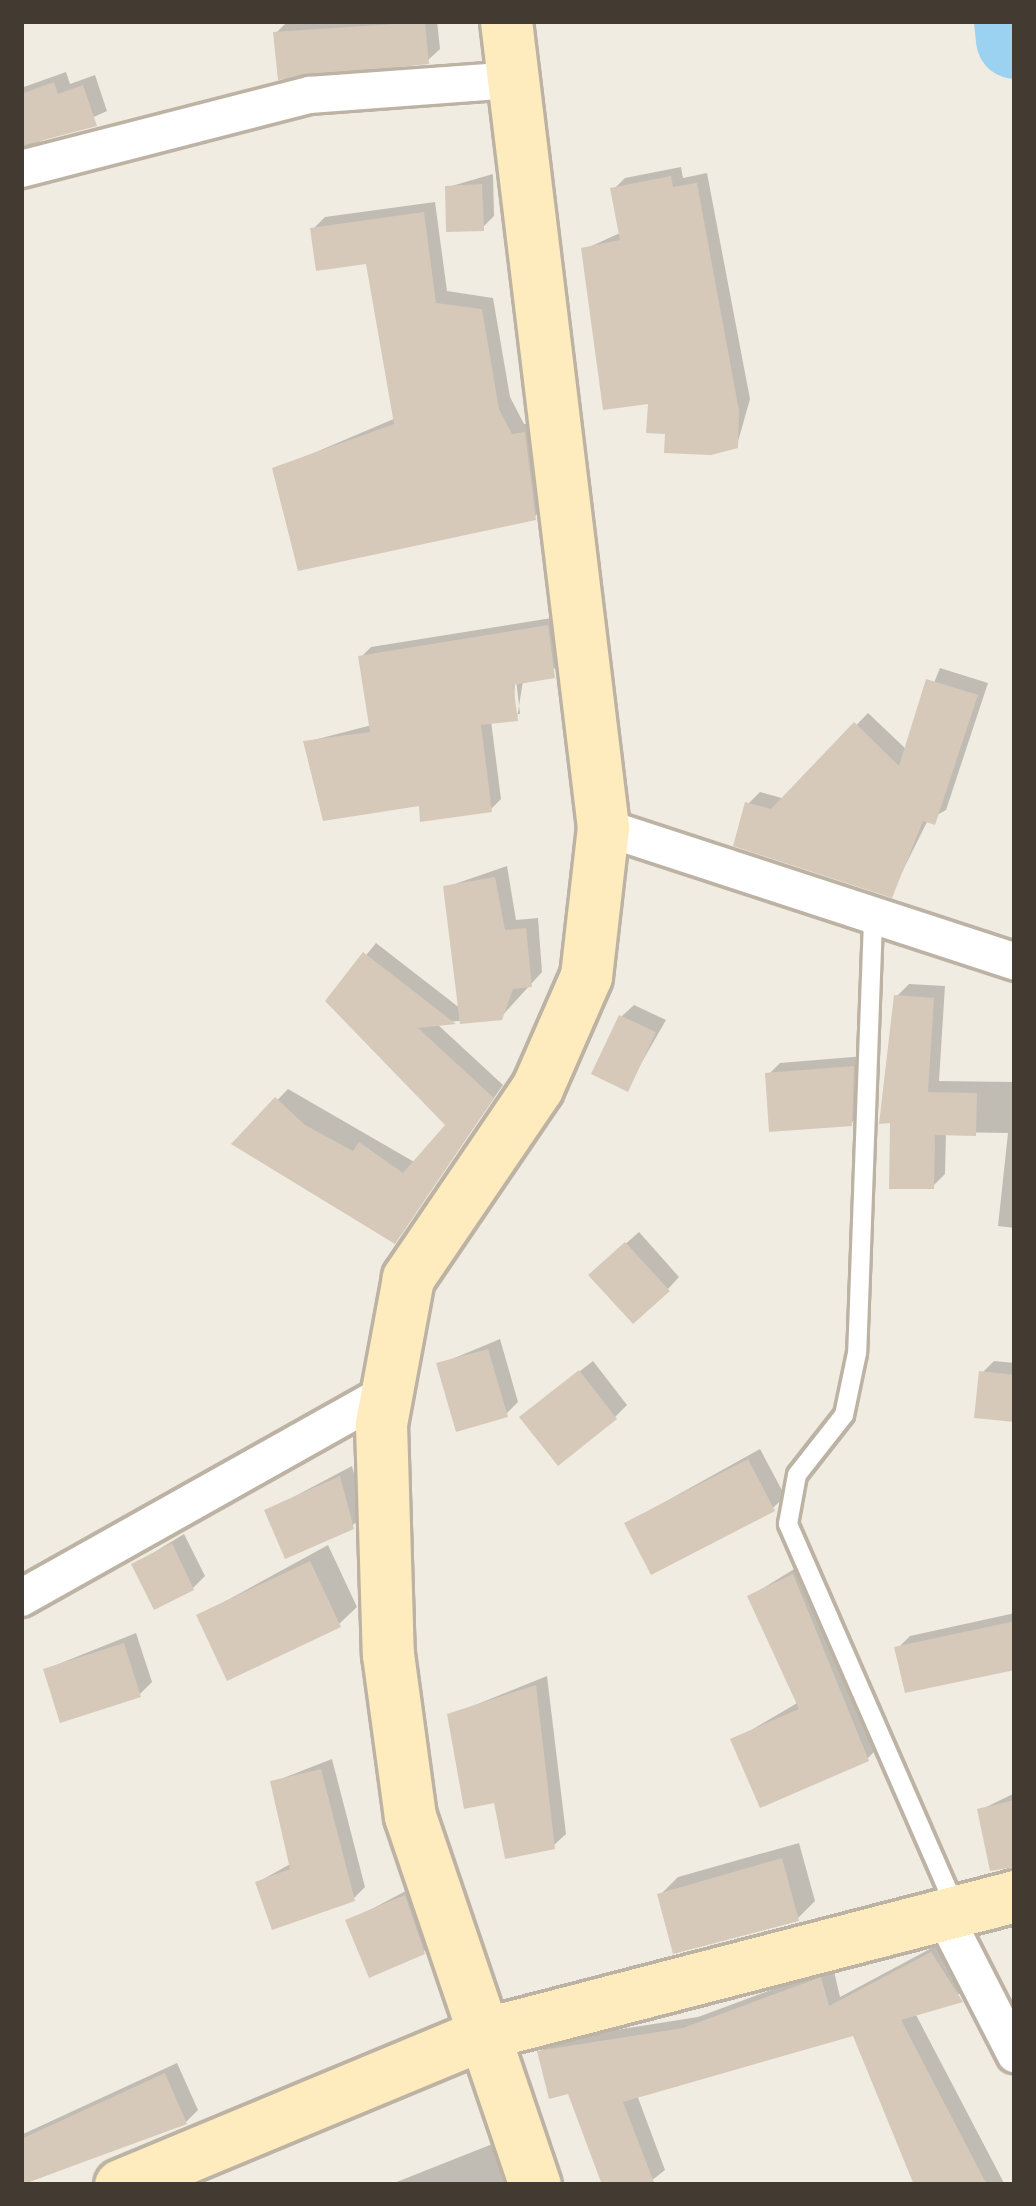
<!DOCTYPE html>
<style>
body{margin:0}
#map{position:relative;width:1036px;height:2206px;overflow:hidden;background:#f1ece1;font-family:Rubik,sans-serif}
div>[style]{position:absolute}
.shadow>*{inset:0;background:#0003}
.river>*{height:78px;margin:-39px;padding:0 39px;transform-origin:39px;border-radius:39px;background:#9bd2f1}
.building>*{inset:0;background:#d6c9ba}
.roads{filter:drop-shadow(3px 0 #bdb3a4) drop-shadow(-3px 0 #bdb3a4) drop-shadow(0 3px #bdb3a4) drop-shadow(0 -3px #bdb3a4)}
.lane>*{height:18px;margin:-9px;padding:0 9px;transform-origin:9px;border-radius:9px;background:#fff}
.street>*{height:36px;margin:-18px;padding:0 18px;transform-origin:18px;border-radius:18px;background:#fff}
.secondary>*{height:51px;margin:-25.5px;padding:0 25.5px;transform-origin:25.5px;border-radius:25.5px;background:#ffecbe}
span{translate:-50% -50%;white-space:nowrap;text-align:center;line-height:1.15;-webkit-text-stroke:9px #fff;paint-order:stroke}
.frame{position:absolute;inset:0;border:24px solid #433b32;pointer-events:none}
</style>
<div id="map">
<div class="shadow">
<i style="clip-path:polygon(288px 21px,437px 21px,440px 49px,427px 61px,276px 33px)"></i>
<i style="clip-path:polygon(66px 72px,70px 84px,95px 75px,107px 111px,21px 150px,21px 88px)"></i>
<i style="clip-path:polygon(681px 167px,683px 178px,707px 173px,750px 399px,737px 445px,668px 431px,585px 249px,622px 232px,614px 189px,625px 178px)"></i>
<i style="clip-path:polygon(493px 174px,494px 216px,482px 228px,448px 187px)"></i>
<i style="clip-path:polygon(435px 202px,447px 291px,493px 298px,510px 397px,524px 424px,536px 422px,546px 505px,534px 517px,276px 469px,396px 418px,369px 261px,313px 229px,325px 217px)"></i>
<i style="clip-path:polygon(evenodd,558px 617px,563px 665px,523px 681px,517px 718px,491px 721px,501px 799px,491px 809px,421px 803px,325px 817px,306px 742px,372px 725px,361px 657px,371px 647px,558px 617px,515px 670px,520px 714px,514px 714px,515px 670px)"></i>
<i style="clip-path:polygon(940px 668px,988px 683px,946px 810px,928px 820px,891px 894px,748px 804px,760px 792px,785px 799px,868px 713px,907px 750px)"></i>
<i style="clip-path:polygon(507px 866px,516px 920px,538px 918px,542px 972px,501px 1017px,436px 1023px,503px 1085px,395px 1240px,236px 1143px,288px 1089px,416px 1163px,449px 1125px,329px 1001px,376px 943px,461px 1009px,446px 887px)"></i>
<i style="clip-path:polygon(909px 984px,945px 986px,939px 1081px,1015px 1082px,1015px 1228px,998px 1226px,1008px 1133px,946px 1132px,945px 1174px,933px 1186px,897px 996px)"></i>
<i style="clip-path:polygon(634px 1005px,666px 1020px,627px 1088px,622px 1016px)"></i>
<i style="clip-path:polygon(865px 1056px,863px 1111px,851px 1123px,768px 1075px,780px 1063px)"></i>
<i style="clip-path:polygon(639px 1232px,679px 1277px,668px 1289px,604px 1263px)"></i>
<i style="clip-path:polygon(500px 1339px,518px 1402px,506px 1414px,440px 1364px)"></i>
<i style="clip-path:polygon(593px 1361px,627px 1405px,615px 1417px,535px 1406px)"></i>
<i style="clip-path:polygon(994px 1361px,1015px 1363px,1015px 1419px,982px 1373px)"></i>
<i style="clip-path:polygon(760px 1449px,785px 1496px,773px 1508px,627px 1523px)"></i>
<i style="clip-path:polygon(352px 1466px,365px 1514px,352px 1526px,267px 1511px)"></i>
<i style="clip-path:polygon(184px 1534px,205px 1576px,193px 1588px,135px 1564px)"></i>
<i style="clip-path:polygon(328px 1545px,357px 1607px,339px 1624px,200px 1615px)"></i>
<i style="clip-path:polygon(809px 1560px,884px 1742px,868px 1758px,734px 1740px,799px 1702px,750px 1596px)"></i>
<i style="clip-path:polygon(1015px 1613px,1015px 1667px,898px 1648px,910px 1636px)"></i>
<i style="clip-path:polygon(136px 1633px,152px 1682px,140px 1694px,46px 1669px)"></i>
<i style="clip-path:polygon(547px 1676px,566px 1834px,553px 1846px,496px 1800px,450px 1715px)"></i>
<i style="clip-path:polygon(332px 1759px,365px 1887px,353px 1899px,258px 1882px,292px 1863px,273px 1782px)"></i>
<i style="clip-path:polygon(1015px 1793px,1015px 1866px,980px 1810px)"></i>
<i style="clip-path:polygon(799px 1843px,815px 1901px,798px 1918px,660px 1895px,678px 1877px)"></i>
<i style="clip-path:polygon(417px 1885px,436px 1940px,423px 1952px,349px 1921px)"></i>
<i style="clip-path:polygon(943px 1942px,973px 1988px,915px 2013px,1004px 2183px,1015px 2185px,919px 2185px,855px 2033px,637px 2095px,665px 2170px,646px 2185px,606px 2185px,570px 2090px,540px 2052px,552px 2040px,698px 2017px,833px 1967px,840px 1997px)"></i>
<i style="clip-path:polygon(177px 2063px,198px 2110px,186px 2122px,21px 2185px,21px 2135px)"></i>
<i style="clip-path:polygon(510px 2137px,534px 2185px,389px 2185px)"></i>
</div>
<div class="river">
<i style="left:1013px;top:21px;width:19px;rotate:84deg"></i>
</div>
<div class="building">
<i style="clip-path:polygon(425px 22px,429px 64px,278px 80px,273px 32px)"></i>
<i style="clip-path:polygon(54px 82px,58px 94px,83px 85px,97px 126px,21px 146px,21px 94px)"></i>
<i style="clip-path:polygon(671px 176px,673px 187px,697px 183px,739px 411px,738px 448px,711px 455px,664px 453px,665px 434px,646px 433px,648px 404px,603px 410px,581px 248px,620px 240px,610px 188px)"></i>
<i style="clip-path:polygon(482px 184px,484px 231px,446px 232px,445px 186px)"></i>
<i style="clip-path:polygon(424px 212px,436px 303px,482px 309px,499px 409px,512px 434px,525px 432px,536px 520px,298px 571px,272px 468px,394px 424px,366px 264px,316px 271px,310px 228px)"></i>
<i style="clip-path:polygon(548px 625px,555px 678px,513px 685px,518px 721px,481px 725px,492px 812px,420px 822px,419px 806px,323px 821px,303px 741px,370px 732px,358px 656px)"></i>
<i style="clip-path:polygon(926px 679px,978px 695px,935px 825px,923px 821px,892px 898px,733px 846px,745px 802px,771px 809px,854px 722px,899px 766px)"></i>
<i style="clip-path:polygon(495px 877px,505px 930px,526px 928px,532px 987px,513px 989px,502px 1020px,460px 1024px,443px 886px)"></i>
<i style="clip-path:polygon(363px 952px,456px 1024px,418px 1028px,494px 1098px,395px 1244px,231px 1144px,275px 1097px,305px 1125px,353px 1151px,359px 1142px,403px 1173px,445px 1125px,325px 1001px)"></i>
<i style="clip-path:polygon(894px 995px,934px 998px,928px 1092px,977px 1093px,976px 1136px,935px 1135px,934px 1189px,889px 1189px,890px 1123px,879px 1124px)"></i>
<i style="clip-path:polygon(619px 1015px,656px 1032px,628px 1092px,591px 1074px)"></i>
<i style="clip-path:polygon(854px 1066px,852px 1126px,769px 1132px,765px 1073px)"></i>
<i style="clip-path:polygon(625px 1242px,670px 1291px,633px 1324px,588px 1275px)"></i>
<i style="clip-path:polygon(488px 1349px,508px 1417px,456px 1432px,436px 1363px)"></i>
<i style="clip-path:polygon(579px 1370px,617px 1419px,558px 1466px,519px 1417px)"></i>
<i style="clip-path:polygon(979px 1371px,1015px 1375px,1015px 1422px,974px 1418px)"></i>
<i style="clip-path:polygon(748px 1459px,775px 1511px,651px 1575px,624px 1523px)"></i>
<i style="clip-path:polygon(340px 1476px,354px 1529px,285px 1559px,264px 1510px)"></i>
<i style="clip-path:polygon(172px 1543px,194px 1590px,154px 1610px,131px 1564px)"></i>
<i style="clip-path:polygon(310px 1561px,341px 1627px,227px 1681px,196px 1615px)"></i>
<i style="clip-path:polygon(793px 1574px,869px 1761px,760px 1808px,730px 1739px,799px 1709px,747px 1596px)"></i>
<i style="clip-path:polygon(1015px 1621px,1015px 1670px,905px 1693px,894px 1647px)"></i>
<i style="clip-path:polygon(124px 1643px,141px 1697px,60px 1723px,43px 1669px)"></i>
<i style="clip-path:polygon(536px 1685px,555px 1849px,505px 1859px,494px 1803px,464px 1809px,447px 1714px)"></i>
<i style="clip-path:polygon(321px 1769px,355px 1901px,272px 1930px,255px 1882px,290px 1869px,270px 1781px)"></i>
<i style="clip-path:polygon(1015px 1800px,1015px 1867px,990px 1871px,977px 1809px)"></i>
<i style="clip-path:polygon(782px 1858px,799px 1921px,673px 1954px,657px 1894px)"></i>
<i style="clip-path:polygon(405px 1895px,425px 1954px,369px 1978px,345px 1920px)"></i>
<i style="clip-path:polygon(931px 1952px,963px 2002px,901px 2020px,987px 2185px,914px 2185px,853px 2036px,623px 2102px,655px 2185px,602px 2185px,568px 2094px,549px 2099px,537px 2051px,683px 2028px,821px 1977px,829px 2006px)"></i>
<i style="clip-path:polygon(165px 2073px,187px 2124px,21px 2185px,21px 2139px)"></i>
</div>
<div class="roads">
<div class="lane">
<i style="left:873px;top:921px;width:432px;rotate:92.1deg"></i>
<i style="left:857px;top:1353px;width:63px;rotate:101.8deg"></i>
<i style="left:844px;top:1415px;width:76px;rotate:128.1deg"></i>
<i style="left:797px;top:1475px;width:50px;rotate:100.4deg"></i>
<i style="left:788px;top:1524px;width:421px;rotate:66.4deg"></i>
</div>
<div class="street">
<i style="left:21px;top:169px;width:298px;rotate:-14.4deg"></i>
<i style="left:310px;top:95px;width:205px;rotate:-4.2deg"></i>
<i style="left:603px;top:827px;width:434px;rotate:18.1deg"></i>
<i style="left:21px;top:1598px;width:420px;rotate:-29.3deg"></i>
<i style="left:946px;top:1919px;width:152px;rotate:62.9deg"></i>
</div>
<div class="secondary">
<i style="left:506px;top:21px;width:812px;rotate:83.14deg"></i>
<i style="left:603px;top:827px;width:150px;rotate:96.5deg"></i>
<i style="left:586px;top:976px;width:122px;rotate:113.6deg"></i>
<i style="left:537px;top:1088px;width:230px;rotate:124.2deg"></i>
<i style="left:408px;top:1278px;width:148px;rotate:100.5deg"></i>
<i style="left:381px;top:1424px;width:230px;rotate:88.3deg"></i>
<i style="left:388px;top:1654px;width:163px;rotate:82.3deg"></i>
<i style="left:410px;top:1816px;width:390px;rotate:71.3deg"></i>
<i style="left:120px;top:2185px;width:393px;rotate:-22.6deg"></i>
<i style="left:483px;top:2034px;width:550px;rotate:-14.54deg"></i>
</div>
</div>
<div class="frame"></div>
</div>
